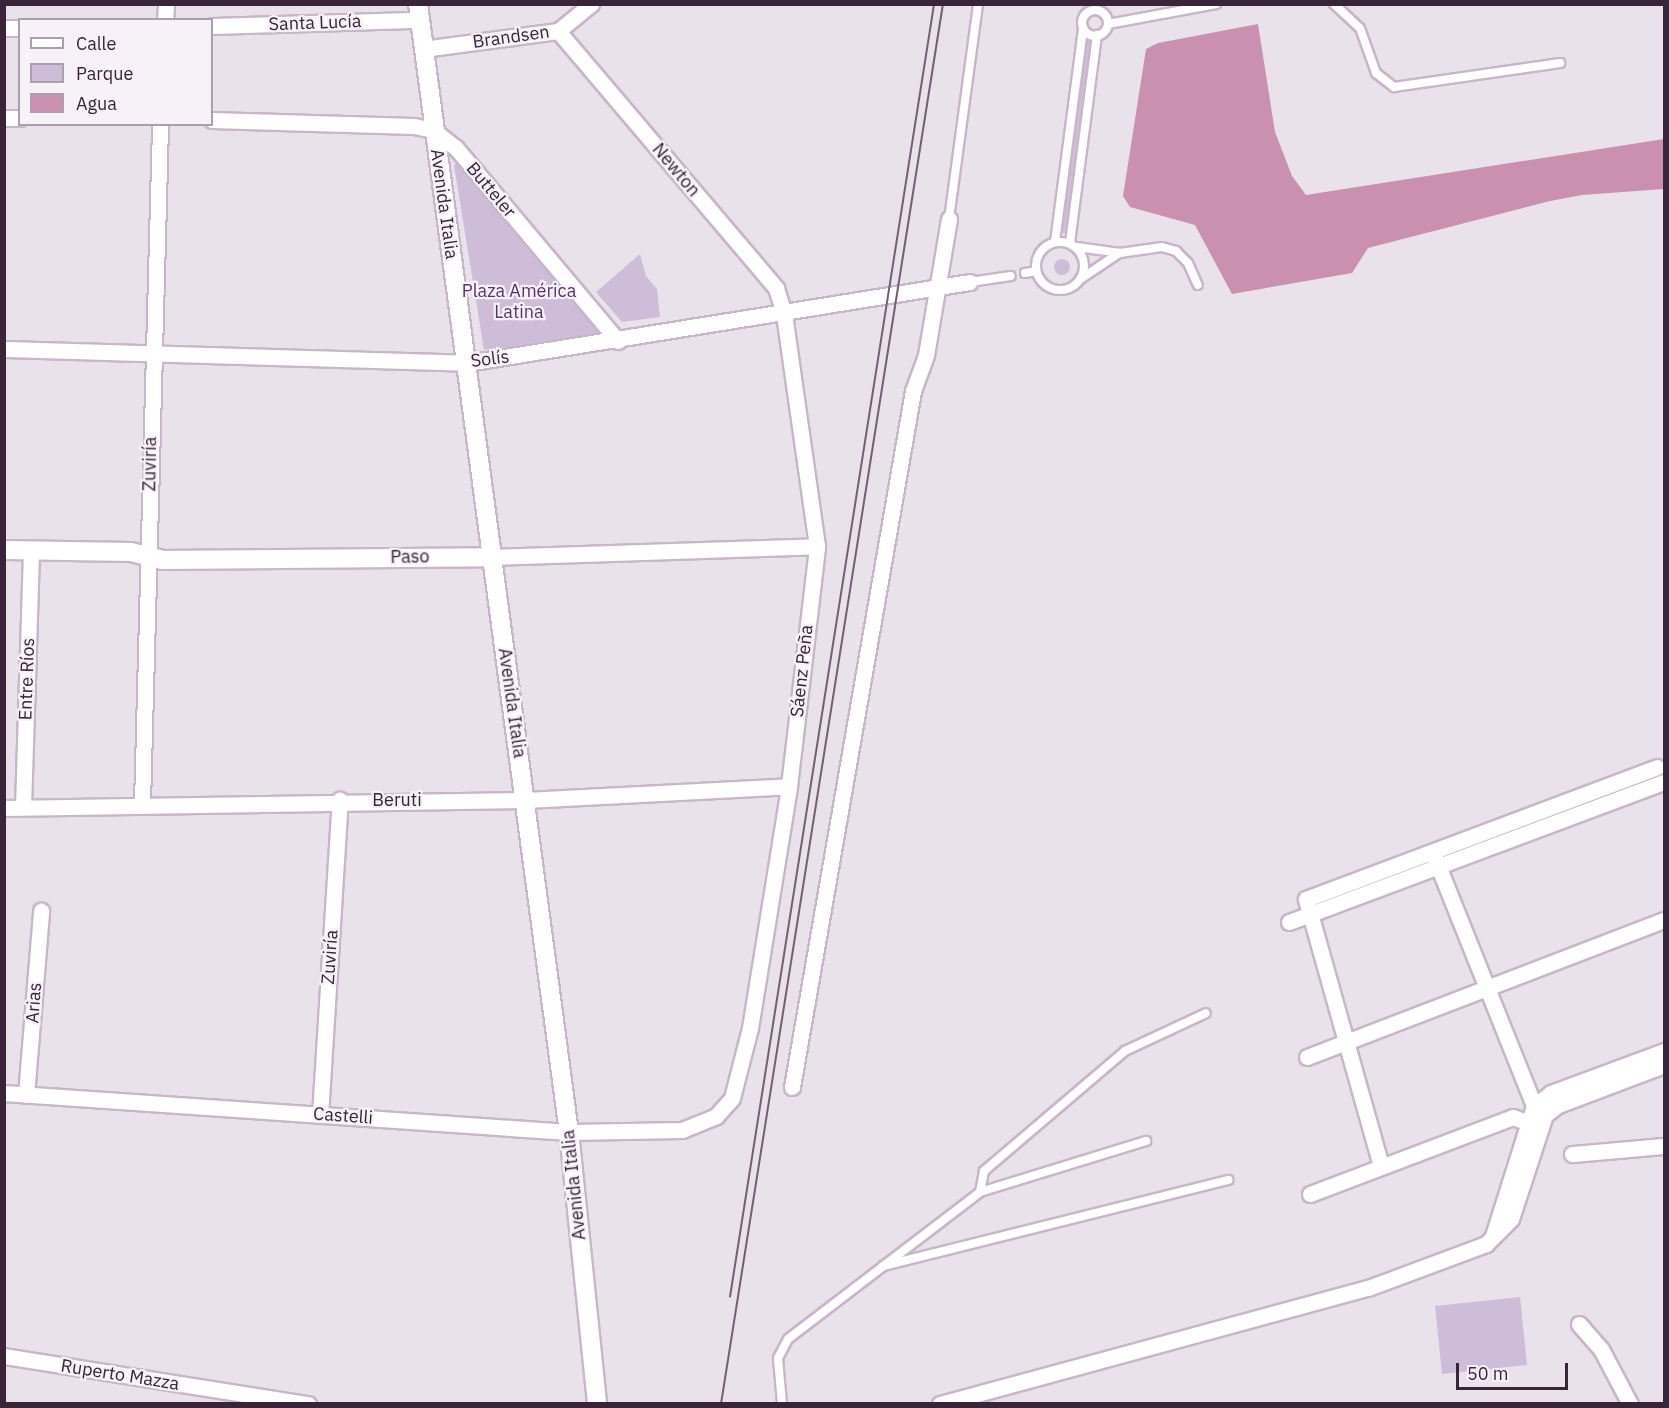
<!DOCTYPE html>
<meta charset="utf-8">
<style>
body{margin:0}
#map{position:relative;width:1669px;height:1408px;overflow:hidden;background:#e9e2ea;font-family:"IBM Plex Sans",sans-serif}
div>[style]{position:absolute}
.green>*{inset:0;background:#cdbdd9}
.round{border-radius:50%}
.water>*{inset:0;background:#c990af}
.roads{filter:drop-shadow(2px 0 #c8b6c9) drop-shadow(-2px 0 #c8b6c9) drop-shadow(0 2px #c8b6c9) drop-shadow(0 -2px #c8b6c9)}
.lane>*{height:8px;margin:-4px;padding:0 4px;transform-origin:4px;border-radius:4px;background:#fff}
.lane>.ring{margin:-4px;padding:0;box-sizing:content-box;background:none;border:8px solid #fff;border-radius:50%}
.street>*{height:15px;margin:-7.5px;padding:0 7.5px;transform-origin:7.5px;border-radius:7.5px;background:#fff}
.secondary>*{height:18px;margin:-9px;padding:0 9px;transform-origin:9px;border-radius:9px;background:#fff}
.tram>*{height:1.5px;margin:-0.75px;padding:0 0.75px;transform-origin:0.75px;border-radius:0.75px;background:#755e74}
span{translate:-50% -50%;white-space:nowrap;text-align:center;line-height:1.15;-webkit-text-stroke:4.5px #f6f2f7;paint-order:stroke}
.street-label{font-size:18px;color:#392439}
.park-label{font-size:18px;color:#5a336b}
.frame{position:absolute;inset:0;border:6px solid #392439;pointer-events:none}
.legend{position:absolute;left:18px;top:18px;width:195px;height:108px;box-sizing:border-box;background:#f6f2f7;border:2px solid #aaa0ab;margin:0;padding:8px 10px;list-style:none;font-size:18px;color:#392439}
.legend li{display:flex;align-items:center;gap:12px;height:30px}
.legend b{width:30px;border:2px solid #aaa0ab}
.scale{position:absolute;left:1456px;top:1363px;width:112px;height:27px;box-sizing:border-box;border:3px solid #392439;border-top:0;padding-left:8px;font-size:18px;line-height:21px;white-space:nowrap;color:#392439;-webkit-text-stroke:4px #f6f2f7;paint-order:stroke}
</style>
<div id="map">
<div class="green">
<i style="clip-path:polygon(1087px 40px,1091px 41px,1065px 233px,1062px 233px)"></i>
<i style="clip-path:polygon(459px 163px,600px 330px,597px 337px,484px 350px,454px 165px)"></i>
<i style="clip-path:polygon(640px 254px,646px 276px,657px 289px,660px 317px,622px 322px,596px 292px)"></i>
<i class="round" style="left:1054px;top:259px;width:16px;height:16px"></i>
<i style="clip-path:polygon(1520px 1297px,1527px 1365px,1442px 1374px,1435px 1306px)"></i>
</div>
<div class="water">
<i style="clip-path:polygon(1258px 24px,1275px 132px,1292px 176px,1306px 195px,1664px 139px,1664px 189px,1582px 195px,1550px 201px,1368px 248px,1352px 273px,1232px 294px,1195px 225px,1130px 207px,1123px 196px,1146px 49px,1158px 43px)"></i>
</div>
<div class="roads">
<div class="lane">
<i style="left:1334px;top:4px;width:35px;rotate:43deg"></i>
<i style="left:1360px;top:28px;width:48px;rotate:70.4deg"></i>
<i style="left:1376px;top:73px;width:23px;rotate:38deg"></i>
<i style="left:1394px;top:87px;width:168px;rotate:-8.2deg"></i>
<i class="ring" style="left:1082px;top:10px;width:18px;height:18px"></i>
<i style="left:1108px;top:24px;width:110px;rotate:-10.5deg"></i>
<i style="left:949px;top:219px;width:217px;rotate:-82.3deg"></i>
<i class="ring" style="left:1036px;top:242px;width:40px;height:40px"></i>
<i style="left:1055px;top:242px;width:216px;rotate:-82.5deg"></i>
<i style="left:1070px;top:243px;width:210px;rotate:-82.6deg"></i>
<i style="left:1077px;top:247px;width:43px;rotate:7.9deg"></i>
<i style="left:1120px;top:253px;width:42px;rotate:-8.1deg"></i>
<i style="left:1162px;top:247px;width:15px;rotate:16deg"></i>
<i style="left:1176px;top:251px;width:17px;rotate:45deg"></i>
<i style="left:1188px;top:263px;width:24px;rotate:66deg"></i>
<i style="left:1025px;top:273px;width:11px;rotate:-10deg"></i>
<i style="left:1082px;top:278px;width:45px;rotate:-34deg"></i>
<i style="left:970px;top:282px;width:41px;rotate:-8.3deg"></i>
<i style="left:980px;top:1192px;width:174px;rotate:-17.1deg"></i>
<i style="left:883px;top:1266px;width:356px;rotate:-14deg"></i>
<i style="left:782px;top:1404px;width:46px;rotate:-95deg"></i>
<i style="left:778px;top:1358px;width:21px;rotate:-62deg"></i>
<i style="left:788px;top:1339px;width:242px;rotate:-37.4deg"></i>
<i style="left:980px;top:1192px;width:21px;rotate:-79deg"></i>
<i style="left:984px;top:1171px;width:185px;rotate:-40.4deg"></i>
<i style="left:1125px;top:1051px;width:89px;rotate:-25.1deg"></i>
</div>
<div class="street">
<i style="left:165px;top:20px;width:16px;rotate:-86deg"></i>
<i style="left:212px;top:26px;width:207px;rotate:-1.7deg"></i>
<i style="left:4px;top:28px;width:16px"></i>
<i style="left:423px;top:49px;width:136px;rotate:-7.6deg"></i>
<i style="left:558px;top:31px;width:43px;rotate:-39.3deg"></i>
<i style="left:4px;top:118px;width:16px"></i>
<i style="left:212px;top:120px;width:202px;rotate:1.7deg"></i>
<i style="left:414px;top:126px;width:19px;rotate:12deg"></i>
<i style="left:433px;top:130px;width:29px;rotate:38deg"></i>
<i style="left:456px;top:148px;width:252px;rotate:50deg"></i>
<i style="left:4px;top:349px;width:463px;rotate:1.7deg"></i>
<i style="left:467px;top:363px;width:509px;rotate:-9.15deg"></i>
<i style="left:490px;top:557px;width:327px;rotate:-1.9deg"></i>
<i style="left:142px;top:804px;width:680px;rotate:-88.48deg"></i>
<i style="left:23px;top:807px;width:257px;rotate:-88.2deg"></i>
<i style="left:4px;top:808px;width:522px;rotate:-0.88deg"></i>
<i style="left:526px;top:800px;width:263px;rotate:-3deg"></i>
<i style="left:1435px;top:858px;width:267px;rotate:68.2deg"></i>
<i style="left:1534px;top:1106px;width:14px;rotate:39deg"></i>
<i style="left:1289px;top:922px;width:399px;rotate:-20.5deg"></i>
<i style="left:1307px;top:1057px;width:382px;rotate:-21deg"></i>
<i style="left:792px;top:1087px;width:706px;rotate:-80.14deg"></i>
<i style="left:913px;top:391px;width:38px;rotate:-70deg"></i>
<i style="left:926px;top:355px;width:138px;rotate:-80.4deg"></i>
<i style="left:4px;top:1093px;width:566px;rotate:3.95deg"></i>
<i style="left:569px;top:1132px;width:113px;rotate:-1deg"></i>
<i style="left:682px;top:1130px;width:37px;rotate:-22deg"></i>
<i style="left:716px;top:1116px;width:24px;rotate:-48deg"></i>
<i style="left:732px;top:1098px;width:72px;rotate:-75.6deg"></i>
<i style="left:750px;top:1028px;width:245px;rotate:-80.8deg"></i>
<i style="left:789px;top:786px;width:242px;rotate:-83.3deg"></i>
<i style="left:817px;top:546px;width:234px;rotate:-98.1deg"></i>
<i style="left:784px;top:314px;width:27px;rotate:-107deg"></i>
<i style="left:776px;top:288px;width:337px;rotate:-130.3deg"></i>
<i style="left:26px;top:1095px;width:185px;rotate:-85.3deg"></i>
<i style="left:320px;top:1115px;width:316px;rotate:-86.4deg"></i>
<i style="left:1572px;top:1154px;width:92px;rotate:-5deg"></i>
<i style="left:1381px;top:1166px;width:277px;rotate:-105.7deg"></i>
<i style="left:1306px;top:899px;width:375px;rotate:-20.6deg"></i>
<i style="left:1310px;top:1194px;width:217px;rotate:-20.8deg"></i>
<i style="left:1513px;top:1117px;width:25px;rotate:21deg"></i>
<i style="left:1493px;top:1236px;width:136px;rotate:-72.5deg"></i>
<i style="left:1534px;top:1106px;width:21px;rotate:-37deg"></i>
<i style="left:1551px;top:1093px;width:121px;rotate:-20.4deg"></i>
<i style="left:1579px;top:1324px;width:33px;rotate:49deg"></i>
<i style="left:1601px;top:1349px;width:62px;rotate:62.2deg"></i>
<i style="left:4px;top:1356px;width:308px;rotate:9deg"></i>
<i style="left:940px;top:1404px;width:443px;rotate:-15.2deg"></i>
<i style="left:1368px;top:1288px;width:126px;rotate:-20.4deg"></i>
<i style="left:1486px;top:1244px;width:35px;rotate:-45deg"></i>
<i style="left:1511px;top:1219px;width:109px;rotate:-71.9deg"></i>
<i style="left:1545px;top:1115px;width:16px;rotate:-38deg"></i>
<i style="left:1558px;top:1105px;width:113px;rotate:-20.7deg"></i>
</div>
<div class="secondary">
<i style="left:418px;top:4px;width:1138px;rotate:82.38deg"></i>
<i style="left:569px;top:1132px;width:273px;rotate:84.1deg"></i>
<i style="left:4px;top:550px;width:127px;rotate:0.9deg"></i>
<i style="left:131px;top:552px;width:32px;rotate:14deg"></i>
<i style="left:162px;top:560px;width:328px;rotate:-0.5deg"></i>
</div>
</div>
<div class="tram">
<i style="left:730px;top:1297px;width:1309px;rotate:-81.03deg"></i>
<i style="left:721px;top:1404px;width:1417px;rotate:-80.99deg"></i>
</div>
<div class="street-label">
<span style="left:315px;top:23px;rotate:-2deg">Santa Lucía</span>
<span style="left:511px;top:37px;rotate:-8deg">Brandsen</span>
<span style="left:676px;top:170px;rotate:50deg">Newton</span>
<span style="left:491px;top:190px;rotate:50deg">Butteler</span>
<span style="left:444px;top:204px;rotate:82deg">Avenida Italia</span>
<span style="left:490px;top:359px;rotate:-7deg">Solís</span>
<span style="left:150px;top:464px;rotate:-89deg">Zuviría</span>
<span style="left:410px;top:557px;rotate:-1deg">Paso</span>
<span style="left:802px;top:671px;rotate:-84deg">Sáenz Peña</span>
<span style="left:27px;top:679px;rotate:-88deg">Entre Ríos</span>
<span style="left:512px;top:703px;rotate:82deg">Avenida Italia</span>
<span style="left:397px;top:800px">Beruti</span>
<span style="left:330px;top:957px;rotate:-86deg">Zuviría</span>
<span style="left:34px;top:1003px;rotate:-86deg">Arias</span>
<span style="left:343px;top:1116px;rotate:4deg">Castelli</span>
<span style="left:574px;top:1185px;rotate:-96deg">Avenida Italia</span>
<span style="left:120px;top:1375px;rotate:9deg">Ruperto Mazza</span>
</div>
<div class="park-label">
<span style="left:519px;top:302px">Plaza América<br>Latina</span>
</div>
<div class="frame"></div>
<ul class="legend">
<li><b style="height:8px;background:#fff"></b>Calle</li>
<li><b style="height:16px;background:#cdbdd9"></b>Parque</li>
<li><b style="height:16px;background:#c990af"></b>Agua</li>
</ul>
<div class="scale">50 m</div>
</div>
